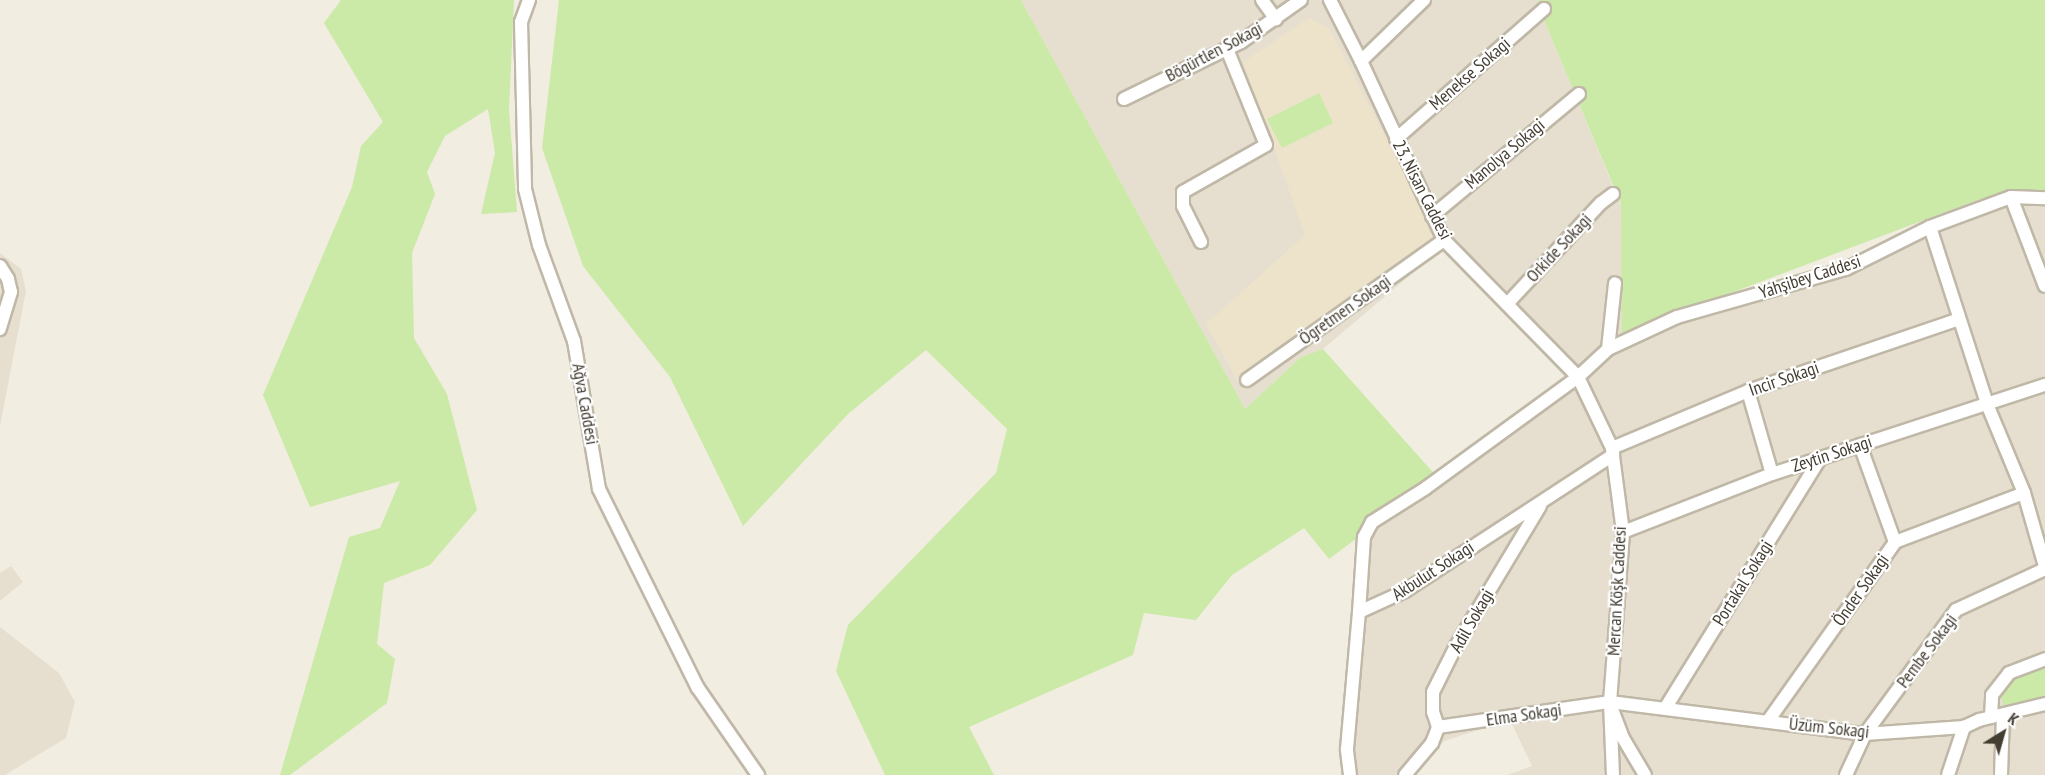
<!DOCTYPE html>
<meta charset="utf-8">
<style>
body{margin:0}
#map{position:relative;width:2045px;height:775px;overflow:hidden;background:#f2ede1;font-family:"PT Sans Narrow",sans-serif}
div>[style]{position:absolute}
.residential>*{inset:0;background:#e6dfcf}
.education>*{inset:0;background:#ece3ca}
.green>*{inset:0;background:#cbe9a7}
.roads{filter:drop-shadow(2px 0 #c0b8a7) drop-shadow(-2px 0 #c0b8a7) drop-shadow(0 2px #c0b8a7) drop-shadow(0 -2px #c0b8a7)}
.minor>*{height:12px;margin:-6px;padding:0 6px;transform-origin:6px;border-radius:6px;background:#fff}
span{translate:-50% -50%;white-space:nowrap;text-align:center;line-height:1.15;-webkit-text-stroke:4.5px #fff;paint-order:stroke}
.street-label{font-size:18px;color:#433d32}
.north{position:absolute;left:1973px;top:703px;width:60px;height:60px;-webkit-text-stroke:4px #fff;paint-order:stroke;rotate:37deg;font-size:16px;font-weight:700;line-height:24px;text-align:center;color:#433d32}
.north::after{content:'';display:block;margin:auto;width:21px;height:27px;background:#433d32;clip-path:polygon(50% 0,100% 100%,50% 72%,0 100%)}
</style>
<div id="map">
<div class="residential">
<i style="clip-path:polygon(1021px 0,1540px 0,1543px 18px,1622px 208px,1623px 348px,1677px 317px,1846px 269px,2013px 197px,2045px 199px,2045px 775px,1507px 775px,1532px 766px,1510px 720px,1444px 741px,1413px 775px,1344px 775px,1341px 768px,1364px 534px,1581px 371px,1454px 238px,1323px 349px,1301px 357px,1245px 409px)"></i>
<i style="clip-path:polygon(0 253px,21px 269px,26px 291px,0 426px)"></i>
<i style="clip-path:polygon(11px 566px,23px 582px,0 601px,0 573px)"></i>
<i style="clip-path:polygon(0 627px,59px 673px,75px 702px,66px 738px,5px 775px,0 775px)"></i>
</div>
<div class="education">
<i style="clip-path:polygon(1309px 18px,1329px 28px,1438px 238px,1243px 391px,1206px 324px,1305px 235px,1243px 62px)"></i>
</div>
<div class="green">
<i style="clip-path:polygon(341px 0,514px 0,509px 110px,517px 212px,481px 214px,495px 153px,488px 109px,445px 136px,427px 172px,435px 194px,412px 253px,414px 338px,447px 394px,477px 510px,430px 565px,384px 583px,377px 644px,395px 659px,387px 703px,290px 775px,280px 775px,349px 537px,380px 528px,400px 481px,310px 507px,263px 395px,352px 187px,361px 146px,383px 122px,324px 23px)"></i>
<i style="clip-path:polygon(559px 0,1021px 0,1245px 409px,1301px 357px,1323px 349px,1438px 478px,1329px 559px,1304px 528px,1232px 575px,1196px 620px,1144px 613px,1133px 655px,969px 727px,994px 775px,885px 775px,836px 671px,848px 625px,996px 473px,1007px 429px,926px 350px,848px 414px,743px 526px,670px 377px,583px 266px,542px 148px)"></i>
<i style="clip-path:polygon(1539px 0,2045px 0,2045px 198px,1980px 199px,1622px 334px,1621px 204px,1543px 18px)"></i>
<i style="clip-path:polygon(1319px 93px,1333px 123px,1282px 148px,1267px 119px)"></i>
<i style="clip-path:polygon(2045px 665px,2045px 699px,2005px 711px,2000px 692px,2006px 680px)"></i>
</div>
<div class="roads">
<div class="minor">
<i style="left:529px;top:0;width:23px;rotate:110deg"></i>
<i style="left:521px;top:22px;width:167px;rotate:88.6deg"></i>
<i style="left:525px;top:189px;width:58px;rotate:76deg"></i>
<i style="left:539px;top:245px;width:102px;rotate:70deg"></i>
<i style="left:574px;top:341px;width:150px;rotate:80.4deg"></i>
<i style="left:599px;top:489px;width:222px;rotate:63.6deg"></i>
<i style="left:698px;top:688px;width:106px;rotate:55.4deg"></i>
<i style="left:1262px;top:0;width:24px;rotate:54deg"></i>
<i style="left:1330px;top:0;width:68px;rotate:63.1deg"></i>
<i style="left:1361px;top:61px;width:197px;rotate:65.1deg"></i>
<i style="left:1444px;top:240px;width:192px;rotate:45.6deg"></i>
<i style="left:1578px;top:377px;width:188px;rotate:143.9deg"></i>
<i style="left:1426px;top:488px;width:64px;rotate:147.8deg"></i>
<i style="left:1372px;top:522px;width:17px;rotate:118deg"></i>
<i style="left:1364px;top:537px;width:75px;rotate:93.8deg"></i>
<i style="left:1361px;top:61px;width:88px;rotate:-44.1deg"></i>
<i style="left:1124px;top:99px;width:130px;rotate:-26deg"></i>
<i style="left:1241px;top:42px;width:73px;rotate:-35deg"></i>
<i style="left:1396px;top:139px;width:197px;rotate:-41.3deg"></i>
<i style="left:2011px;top:197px;width:95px;rotate:69.1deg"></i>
<i style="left:1432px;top:216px;width:191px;rotate:-39.7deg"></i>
<i style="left:1930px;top:227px;width:186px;rotate:72.1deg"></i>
<i style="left:1987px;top:404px;width:96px;rotate:67.4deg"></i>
<i style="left:2024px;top:493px;width:76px;rotate:74deg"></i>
<i style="left:1201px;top:242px;width:40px;rotate:-116.6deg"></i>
<i style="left:1183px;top:206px;width:14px;rotate:-90deg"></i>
<i style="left:1183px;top:192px;width:95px;rotate:-29.5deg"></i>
<i style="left:1266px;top:145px;width:104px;rotate:-112.1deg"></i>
<i style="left:0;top:266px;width:15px;rotate:58deg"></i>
<i style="left:8px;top:279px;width:13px;rotate:77deg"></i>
<i style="left:11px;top:292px;width:39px;rotate:107deg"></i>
<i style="left:1507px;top:304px;width:138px;rotate:-47.1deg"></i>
<i style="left:1601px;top:203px;width:15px;rotate:-37deg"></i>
<i style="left:1608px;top:349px;width:76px;rotate:-24.9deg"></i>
<i style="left:1677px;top:317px;width:176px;rotate:-15.9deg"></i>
<i style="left:1846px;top:269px;width:94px;rotate:-26.6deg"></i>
<i style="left:1930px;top:227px;width:86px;rotate:-20.3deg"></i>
<i style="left:2011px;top:197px;width:34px;rotate:2deg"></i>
<i style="left:1247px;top:380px;width:242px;rotate:-35.4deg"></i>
<i style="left:1748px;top:391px;width:86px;rotate:73.9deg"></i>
<i style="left:1860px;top:445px;width:103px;rotate:70.2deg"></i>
<i style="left:1612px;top:448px;width:147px;rotate:-22.7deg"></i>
<i style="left:1748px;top:391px;width:223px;rotate:-18.8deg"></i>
<i style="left:1623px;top:532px;width:160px;rotate:-21.3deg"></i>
<i style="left:1772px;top:474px;width:287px;rotate:-18.1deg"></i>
<i style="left:1666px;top:707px;width:292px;rotate:-58.2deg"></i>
<i style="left:1613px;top:712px;width:28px;rotate:69deg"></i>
<i style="left:1623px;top:738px;width:43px;rotate:59.3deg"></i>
<i style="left:1991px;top:717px;width:22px;rotate:-87deg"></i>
<i style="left:1992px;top:695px;width:28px;rotate:-52deg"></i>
<i style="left:2009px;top:673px;width:39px;rotate:-21deg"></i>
<i style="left:1768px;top:721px;width:219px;rotate:-54.6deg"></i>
<i style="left:1895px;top:542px;width:138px;rotate:-20.8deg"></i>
<i style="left:1438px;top:727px;width:174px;rotate:-8.3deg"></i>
<i style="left:1610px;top:702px;width:257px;rotate:7.2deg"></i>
<i style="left:1865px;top:734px;width:99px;rotate:-4deg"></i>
<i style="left:1964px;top:727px;width:17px;rotate:-25deg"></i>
<i style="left:1979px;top:720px;width:68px;rotate:-13.6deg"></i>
<i style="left:1350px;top:775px;width:26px;rotate:-97deg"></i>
<i style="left:1347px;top:749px;width:138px;rotate:-85deg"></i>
<i style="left:1359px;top:612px;width:51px;rotate:-24.5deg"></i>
<i style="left:1405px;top:591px;width:249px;rotate:-33.2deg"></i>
<i style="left:1405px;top:775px;width:42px;rotate:-49.8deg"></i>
<i style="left:1432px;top:743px;width:17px;rotate:-69deg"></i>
<i style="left:1438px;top:727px;width:16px;rotate:-108deg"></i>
<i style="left:1433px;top:712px;width:20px;rotate:-90deg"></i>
<i style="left:1433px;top:692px;width:51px;rotate:-63.4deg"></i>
<i style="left:1456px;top:646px;width:163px;rotate:-59deg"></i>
<i style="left:1613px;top:775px;width:73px;rotate:-92.4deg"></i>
<i style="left:1610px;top:702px;width:170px;rotate:-85.6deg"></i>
<i style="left:1623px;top:532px;width:85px;rotate:-97.5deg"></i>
<i style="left:1612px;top:448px;width:79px;rotate:-115.6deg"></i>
<i style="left:1578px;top:377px;width:41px;rotate:-43deg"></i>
<i style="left:1608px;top:349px;width:66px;rotate:-83.9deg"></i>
<i style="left:1846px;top:775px;width:45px;rotate:-65.1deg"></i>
<i style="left:1865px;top:734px;width:154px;rotate:-53.7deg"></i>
<i style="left:1956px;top:610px;width:98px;rotate:-24.7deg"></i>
<i style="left:1948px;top:775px;width:51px;rotate:-71.6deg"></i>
<i style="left:2001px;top:775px;width:60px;rotate:-88.1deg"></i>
</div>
</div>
<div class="street-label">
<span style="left:1214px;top:52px;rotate:-28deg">Bögürtlen Sokagi</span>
<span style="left:1470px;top:74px;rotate:-41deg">Menekse Sokagi</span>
<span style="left:1505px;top:154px;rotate:-40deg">Manolya Sokagi</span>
<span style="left:1422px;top:190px;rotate:63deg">23. Nisan Caddesi</span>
<span style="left:1559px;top:248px;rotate:-47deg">Orkide Sokagi</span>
<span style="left:1810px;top:277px;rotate:-18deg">Yahşibey Caddesi</span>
<span style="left:1345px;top:310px;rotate:-35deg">Ögretmen Sokagi</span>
<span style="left:1784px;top:379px;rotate:-19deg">Incir Sokagi</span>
<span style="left:585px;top:404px;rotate:80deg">Ağva Caddesi</span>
<span style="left:1832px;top:454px;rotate:-18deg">Zeytin Sokagi</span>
<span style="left:1433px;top:571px;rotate:-33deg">Akbulut Sokagi</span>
<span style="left:1743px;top:583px;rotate:-58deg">Portakal Sokagi</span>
<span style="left:1861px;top:590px;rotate:-55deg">Önder Sokagi</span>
<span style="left:1617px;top:591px;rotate:-87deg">Mercan Köşk Caddesi</span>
<span style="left:1472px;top:621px;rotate:-60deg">Adil Sokagi</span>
<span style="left:1927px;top:651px;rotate:-53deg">Pembe Sokagi</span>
<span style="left:1524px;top:715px;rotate:-8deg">Elma Sokagi</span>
<span style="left:1829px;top:728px;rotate:6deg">Üzüm Sokagi</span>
</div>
<div class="north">K</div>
</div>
